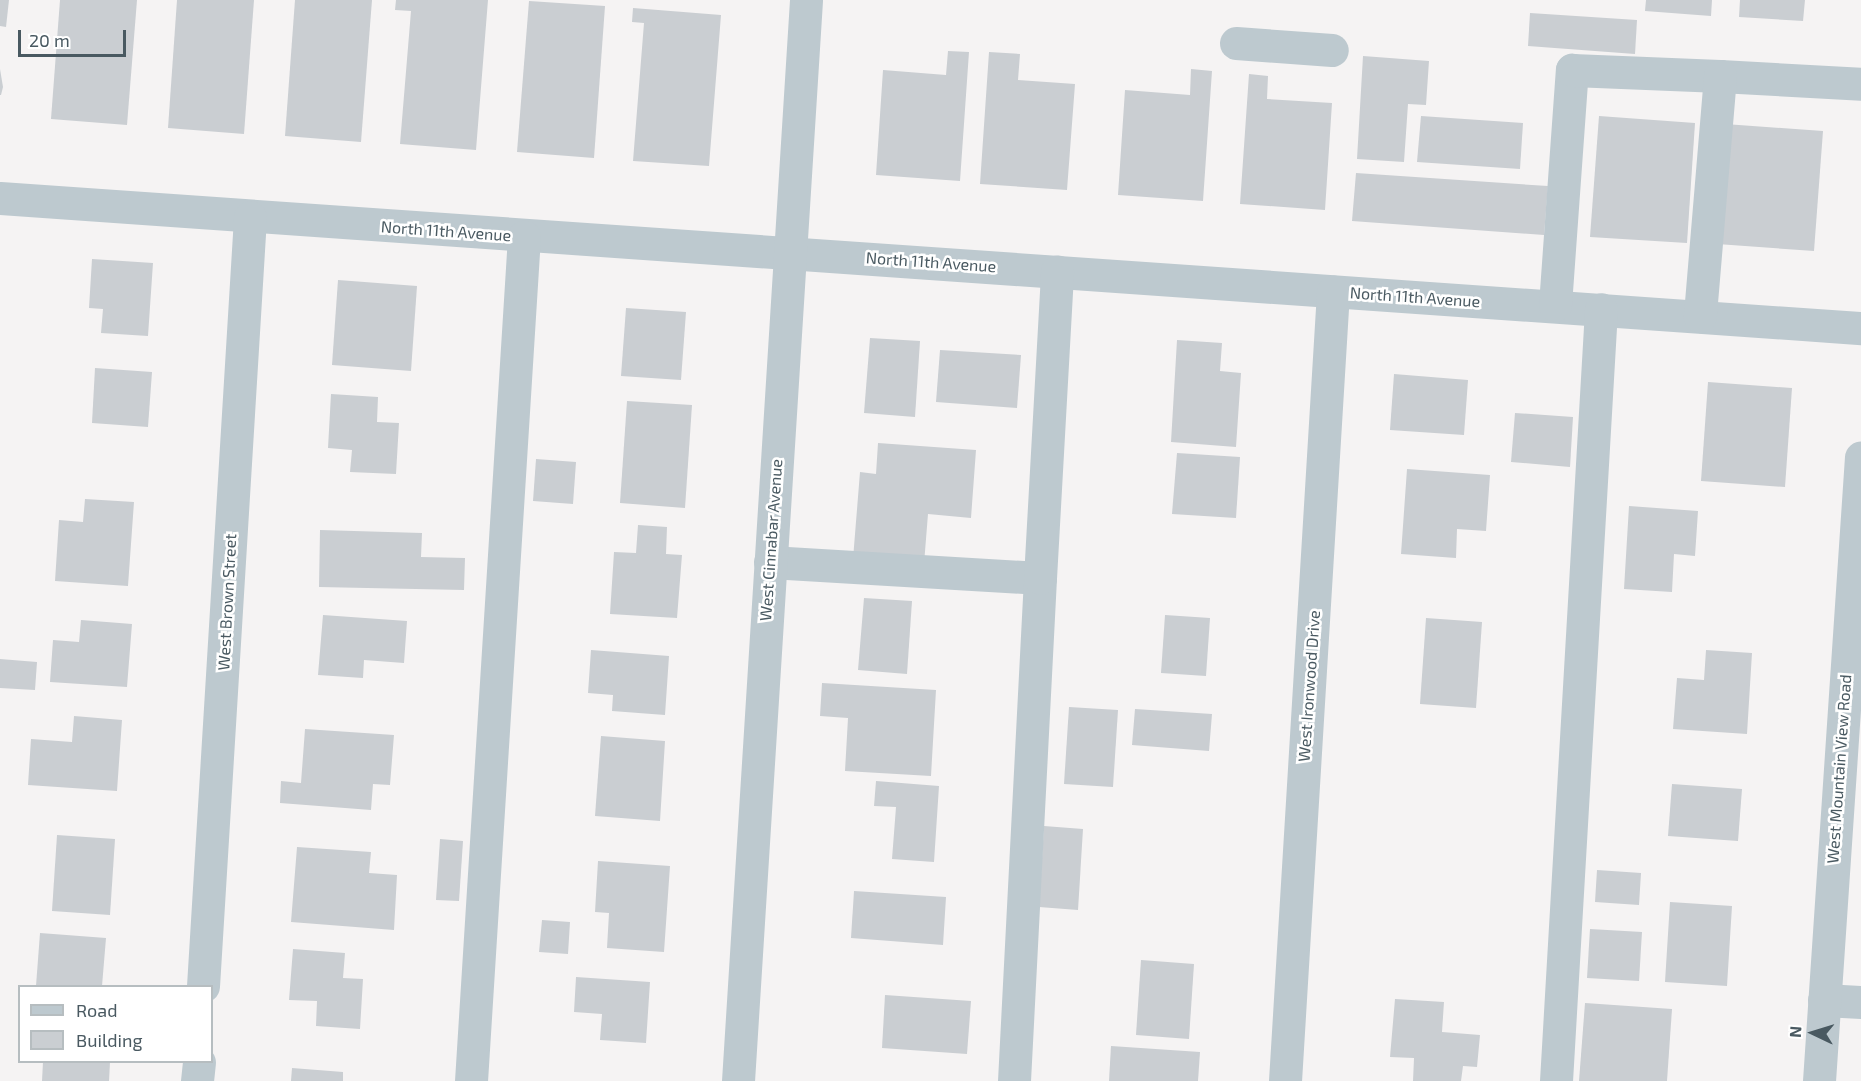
<!DOCTYPE html>
<style>
body{margin:0}
#map{position:relative;width:1861px;height:1081px;overflow:hidden;background:#f5f3f3;font-family:"Exo 2",sans-serif}
div>[style]{position:absolute}
.building>*{inset:0;background:#caced2}
.minor>*{height:33px;margin:-16.5px;padding:0 16.5px;transform-origin:16.5px;border-radius:16.5px;background:#bdc9cf}
span{translate:-50% -50%;white-space:nowrap;text-align:center;line-height:1.15;-webkit-text-stroke:5px #fff;paint-order:stroke}
.street-label{font-size:16px;color:#495961}
.legend{position:absolute;left:18px;top:985px;width:195px;height:78px;box-sizing:border-box;background:#fff;border:2px solid #b6bdc0;margin:0;padding:8px 10px;list-style:none;font-size:18px;color:#495961}
.legend li{display:flex;align-items:center;gap:12px;height:30px}
.legend b{width:30px;border:2px solid #b6bdc0}
.north{position:absolute;left:1783px;top:1003px;width:60px;height:60px;-webkit-text-stroke:4px #fff;paint-order:stroke;rotate:274deg;font-size:16px;font-weight:700;line-height:24px;text-align:center;color:#495961}
.north::after{content:'';display:block;margin:auto;width:21px;height:27px;background:#495961;clip-path:polygon(50% 0,100% 100%,50% 72%,0 100%)}
.scale{position:absolute;left:18px;top:30px;width:108px;height:27px;box-sizing:border-box;border:3px solid #495961;border-top:0;padding-left:8px;font-size:18px;line-height:21px;white-space:nowrap;color:#495961;-webkit-text-stroke:4px #fff;paint-order:stroke}
</style>
<div id="map">
<div class="building">
<i style="clip-path:polygon(0 0,9px 0,6px 27px,0 26px)"></i>
<i style="clip-path:polygon(60px 0,137px 0,127px 125px,51px 119px)"></i>
<i style="clip-path:polygon(177px 0,254px 0,244px 134px,168px 128px)"></i>
<i style="clip-path:polygon(295px 0,372px 0,361px 142px,285px 136px)"></i>
<i style="clip-path:polygon(396px 0,488px 0,476px 150px,400px 144px,411px 11px,395px 10px)"></i>
<i style="clip-path:polygon(1646px 0,1712px 0,1711px 16px,1645px 11px)"></i>
<i style="clip-path:polygon(1740px 0,1805px 0,1803px 21px,1739px 17px)"></i>
<i style="clip-path:polygon(529px 1px,605px 6px,594px 158px,517px 152px)"></i>
<i style="clip-path:polygon(633px 8px,721px 15px,709px 166px,633px 161px,644px 23px,632px 22px)"></i>
<i style="clip-path:polygon(1530px 13px,1637px 20px,1635px 54px,1528px 46px)"></i>
<i style="clip-path:polygon(948px 51px,969px 52px,960px 181px,876px 175px,883px 70px,946px 75px)"></i>
<i style="clip-path:polygon(989px 52px,1020px 54px,1018px 80px,1075px 84px,1067px 190px,980px 184px)"></i>
<i style="clip-path:polygon(1363px 56px,1429px 61px,1426px 105px,1408px 104px,1404px 162px,1357px 159px)"></i>
<i style="clip-path:polygon(0 69px,3px 87px,1px 95px,0 95px)"></i>
<i style="clip-path:polygon(1191px 69px,1212px 71px,1203px 201px,1118px 195px,1125px 90px,1190px 95px)"></i>
<i style="clip-path:polygon(1249px 74px,1268px 76px,1267px 99px,1332px 103px,1325px 210px,1240px 204px)"></i>
<i style="clip-path:polygon(1421px 116px,1523px 123px,1520px 169px,1417px 162px)"></i>
<i style="clip-path:polygon(1599px 116px,1695px 123px,1687px 243px,1590px 237px)"></i>
<i style="clip-path:polygon(1725px 124px,1823px 131px,1814px 251px,1717px 244px)"></i>
<i style="clip-path:polygon(1356px 173px,1548px 186px,1544px 235px,1352px 221px)"></i>
<i style="clip-path:polygon(92px 259px,153px 263px,148px 336px,101px 333px,103px 309px,89px 308px)"></i>
<i style="clip-path:polygon(338px 280px,417px 286px,411px 371px,332px 365px)"></i>
<i style="clip-path:polygon(626px 308px,686px 312px,681px 380px,621px 376px)"></i>
<i style="clip-path:polygon(870px 338px,920px 341px,915px 417px,864px 413px)"></i>
<i style="clip-path:polygon(1177px 340px,1222px 343px,1220px 371px,1241px 373px,1236px 447px,1171px 442px)"></i>
<i style="clip-path:polygon(940px 350px,1021px 355px,1017px 408px,936px 402px)"></i>
<i style="clip-path:polygon(95px 368px,152px 372px,148px 427px,92px 423px)"></i>
<i style="clip-path:polygon(1394px 374px,1468px 380px,1464px 435px,1390px 430px)"></i>
<i style="clip-path:polygon(1708px 382px,1792px 388px,1785px 487px,1701px 481px)"></i>
<i style="clip-path:polygon(331px 394px,378px 397px,377px 422px,399px 423px,396px 474px,350px 472px,352px 450px,328px 448px)"></i>
<i style="clip-path:polygon(627px 401px,692px 405px,685px 508px,620px 503px)"></i>
<i style="clip-path:polygon(1515px 413px,1573px 417px,1570px 467px,1511px 462px)"></i>
<i style="clip-path:polygon(878px 443px,976px 450px,971px 518px,928px 514px,924px 564px,853px 559px,860px 472px,876px 474px)"></i>
<i style="clip-path:polygon(1177px 453px,1240px 457px,1236px 518px,1172px 514px)"></i>
<i style="clip-path:polygon(536px 459px,576px 462px,573px 504px,533px 501px)"></i>
<i style="clip-path:polygon(1407px 469px,1490px 475px,1486px 531px,1457px 529px,1456px 558px,1401px 554px)"></i>
<i style="clip-path:polygon(85px 499px,134px 502px,128px 586px,55px 581px,59px 520px,83px 522px)"></i>
<i style="clip-path:polygon(1629px 506px,1698px 511px,1695px 556px,1674px 554px,1672px 592px,1624px 589px)"></i>
<i style="clip-path:polygon(638px 525px,667px 527px,666px 554px,682px 555px,677px 618px,610px 614px,614px 552px,636px 553px)"></i>
<i style="clip-path:polygon(320px 530px,422px 533px,421px 557px,465px 558px,464px 590px,319px 587px)"></i>
<i style="clip-path:polygon(864px 598px,912px 601px,907px 674px,858px 670px)"></i>
<i style="clip-path:polygon(323px 615px,407px 621px,404px 663px,364px 660px,363px 678px,318px 675px)"></i>
<i style="clip-path:polygon(1165px 615px,1210px 618px,1206px 676px,1161px 673px)"></i>
<i style="clip-path:polygon(1426px 618px,1482px 622px,1476px 708px,1420px 704px)"></i>
<i style="clip-path:polygon(81px 620px,132px 624px,127px 687px,50px 682px,53px 640px,79px 642px)"></i>
<i style="clip-path:polygon(591px 650px,669px 656px,665px 715px,612px 711px,613px 695px,588px 693px)"></i>
<i style="clip-path:polygon(1706px 650px,1752px 653px,1747px 734px,1673px 729px,1677px 678px,1704px 680px)"></i>
<i style="clip-path:polygon(0 659px,37px 662px,35px 690px,0 688px)"></i>
<i style="clip-path:polygon(822px 683px,936px 690px,931px 776px,845px 771px,848px 718px,820px 716px)"></i>
<i style="clip-path:polygon(1069px 707px,1118px 710px,1113px 787px,1064px 784px)"></i>
<i style="clip-path:polygon(1135px 709px,1212px 714px,1209px 751px,1132px 745px)"></i>
<i style="clip-path:polygon(74px 716px,122px 720px,117px 791px,28px 785px,31px 739px,72px 742px)"></i>
<i style="clip-path:polygon(305px 729px,394px 735px,390px 785px,373px 784px,371px 810px,280px 803px,281px 781px,301px 783px)"></i>
<i style="clip-path:polygon(601px 736px,665px 741px,660px 821px,595px 816px)"></i>
<i style="clip-path:polygon(876px 781px,939px 786px,934px 862px,892px 859px,896px 807px,874px 806px)"></i>
<i style="clip-path:polygon(1672px 784px,1742px 789px,1738px 841px,1668px 836px)"></i>
<i style="clip-path:polygon(1044px 826px,1083px 829px,1078px 910px,1039px 907px)"></i>
<i style="clip-path:polygon(57px 835px,115px 839px,110px 915px,52px 911px)"></i>
<i style="clip-path:polygon(440px 839px,463px 841px,459px 901px,436px 900px)"></i>
<i style="clip-path:polygon(297px 847px,371px 852px,369px 873px,397px 875px,394px 930px,291px 922px)"></i>
<i style="clip-path:polygon(598px 861px,670px 866px,664px 952px,607px 948px,609px 913px,595px 912px)"></i>
<i style="clip-path:polygon(1597px 870px,1641px 873px,1639px 905px,1595px 902px)"></i>
<i style="clip-path:polygon(854px 891px,946px 897px,943px 945px,851px 938px)"></i>
<i style="clip-path:polygon(1670px 902px,1732px 906px,1727px 986px,1665px 982px)"></i>
<i style="clip-path:polygon(542px 920px,570px 922px,568px 954px,539px 952px)"></i>
<i style="clip-path:polygon(1590px 929px,1642px 932px,1639px 981px,1587px 978px)"></i>
<i style="clip-path:polygon(40px 933px,106px 938px,102px 986px,36px 986px)"></i>
<i style="clip-path:polygon(293px 949px,345px 953px,343px 978px,363px 979px,360px 1029px,316px 1026px,317px 1001px,289px 1000px)"></i>
<i style="clip-path:polygon(1141px 960px,1194px 964px,1189px 1039px,1136px 1035px)"></i>
<i style="clip-path:polygon(576px 977px,650px 982px,646px 1043px,600px 1040px,602px 1014px,574px 1012px)"></i>
<i style="clip-path:polygon(885px 995px,971px 1001px,967px 1054px,882px 1048px)"></i>
<i style="clip-path:polygon(1395px 999px,1444px 1002px,1442px 1032px,1480px 1035px,1477px 1067px,1463px 1066px,1461px 1081px,1413px 1081px,1414px 1058px,1390px 1057px)"></i>
<i style="clip-path:polygon(1585px 1003px,1672px 1009px,1667px 1081px,1579px 1081px)"></i>
<i style="clip-path:polygon(1111px 1046px,1200px 1052px,1198px 1081px,1109px 1081px)"></i>
<i style="clip-path:polygon(43px 1062px,110px 1062px,109px 1081px,42px 1081px)"></i>
<i style="clip-path:polygon(292px 1068px,343px 1072px,343px 1081px,291px 1081px)"></i>
</div>
<div class="minor">
<i style="left:1236px;top:43px;width:96px;rotate:4.2deg"></i>
<i style="left:1720px;top:76px;width:141px;rotate:3.2deg"></i>
<i style="left:0;top:198px;width:1866px;rotate:4deg"></i>
<i style="left:1555px;top:305px;width:236px;rotate:-85.9deg"></i>
<i style="left:1572px;top:70px;width:148px;rotate:2.3deg"></i>
<i style="left:1720px;top:76px;width:241px;rotate:94.8deg"></i>
<i style="left:770px;top:562px;width:270px;rotate:3.4deg"></i>
<i style="left:1040px;top:578px;width:504px;rotate:92.96deg"></i>
<i style="left:1040px;top:578px;width:307px;rotate:-86.8deg"></i>
<i style="left:203px;top:986px;width:770px;rotate:-86.5deg"></i>
<i style="left:1824px;top:1000px;width:37px;rotate:3deg"></i>
<i style="left:197px;top:1081px;width:19px;rotate:-84deg"></i>
<i style="left:471px;top:1081px;width:846px;rotate:-86.41deg"></i>
<i style="left:738px;top:1081px;width:1083px;rotate:-86.4deg"></i>
<i style="left:1285px;top:1081px;width:791px;rotate:-86.52deg"></i>
<i style="left:1556px;top:1081px;width:773px;rotate:-86.66deg"></i>
<i style="left:1819px;top:1081px;width:625px;rotate:-86.15deg"></i>
</div>
<div class="street-label">
<span style="left:446px;top:231px;rotate:4deg">North 11th Avenue</span>
<span style="left:931px;top:262px;rotate:4deg">North 11th Avenue</span>
<span style="left:1415px;top:297px;rotate:4deg">North 11th Avenue</span>
<span style="left:771px;top:540px;rotate:-86deg">West Cinnabar Avenue</span>
<span style="left:227px;top:602px;rotate:-87deg">West Brown Street</span>
<span style="left:1309px;top:686px;rotate:-86deg">West Ironwood Drive</span>
<span style="left:1839px;top:769px;rotate:-86deg">West Mountain View Road</span>
</div>
<ul class="legend">
<li><b style="height:8px;background:#bdc9cf"></b>Road</li>
<li><b style="height:16px;background:#caced2"></b>Building</li>
</ul>
<div class="north">N</div>
<div class="scale">20 m</div>
</div>
